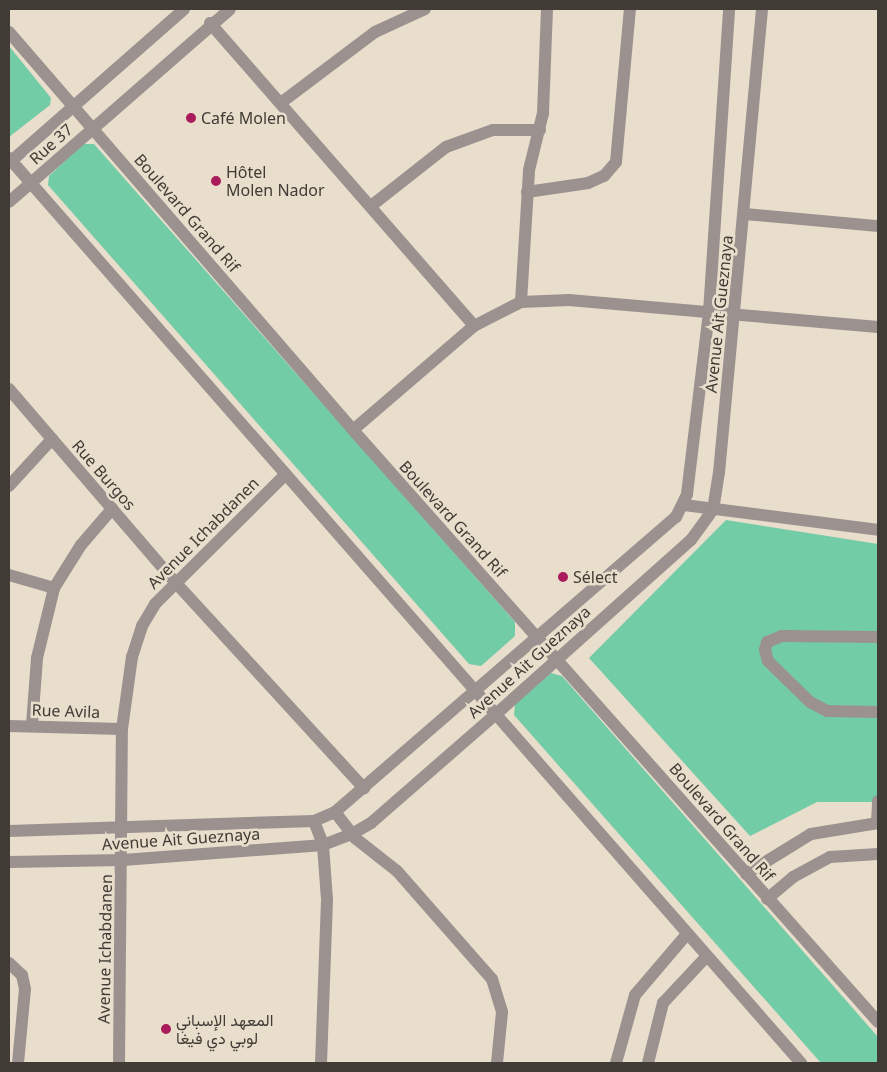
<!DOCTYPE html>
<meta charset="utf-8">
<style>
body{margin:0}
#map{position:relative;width:887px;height:1072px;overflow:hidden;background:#e9ddcc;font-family:"Noto Sans",Vazirmatn,sans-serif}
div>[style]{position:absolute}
.green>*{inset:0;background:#72cca6}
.minor>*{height:12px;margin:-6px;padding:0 6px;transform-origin:6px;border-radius:6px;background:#9b928f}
.dots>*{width:14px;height:14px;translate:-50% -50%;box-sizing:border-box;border:2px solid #e9ddcc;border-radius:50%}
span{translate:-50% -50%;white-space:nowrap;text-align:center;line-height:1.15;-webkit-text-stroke:5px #e9ddcc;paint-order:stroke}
.poi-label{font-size:16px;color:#403c35}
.left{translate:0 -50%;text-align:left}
.street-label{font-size:16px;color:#403c35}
.frame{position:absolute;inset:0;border:10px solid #403c35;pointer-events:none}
</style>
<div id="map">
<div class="green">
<i style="clip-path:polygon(9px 46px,51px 98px,50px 105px,9px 137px)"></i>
<i style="clip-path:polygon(83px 144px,94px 144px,515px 622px,515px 636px,481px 666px,469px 664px,48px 185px,49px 176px)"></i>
<i style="clip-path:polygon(726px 520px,878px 544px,878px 802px,817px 802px,750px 836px,589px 658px)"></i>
<i style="clip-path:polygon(551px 673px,562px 676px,878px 1037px,878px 1063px,821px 1063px,514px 715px,515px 704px)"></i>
</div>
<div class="minor">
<i style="left:210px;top:23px;width:402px;rotate:48.9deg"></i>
<i style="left:9px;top:32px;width:526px;rotate:49.16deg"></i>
<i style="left:353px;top:430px;width:791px;rotate:48.43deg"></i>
<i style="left:282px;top:102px;width:116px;rotate:-37deg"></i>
<i style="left:375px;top:32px;width:55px;rotate:-24.7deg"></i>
<i style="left:9px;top:158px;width:1203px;rotate:48.81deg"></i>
<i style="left:9px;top:163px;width:233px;rotate:-41.3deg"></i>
<i style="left:527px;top:192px;width:62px;rotate:-8.4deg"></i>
<i style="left:588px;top:183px;width:17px;rotate:-24deg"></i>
<i style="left:604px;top:176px;width:18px;rotate:-49deg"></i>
<i style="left:616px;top:162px;width:154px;rotate:-84.8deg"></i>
<i style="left:9px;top:202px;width:293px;rotate:-41.1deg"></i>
<i style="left:371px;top:206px;width:95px;rotate:-38.2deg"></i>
<i style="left:446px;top:147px;width:50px;rotate:-19.9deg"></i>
<i style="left:493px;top:130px;width:47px"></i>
<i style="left:745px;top:214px;width:134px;rotate:5.2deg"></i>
<i style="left:521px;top:302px;width:132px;rotate:-86.5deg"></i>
<i style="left:529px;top:170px;width:59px;rotate:-76.2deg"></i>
<i style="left:543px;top:113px;width:104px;rotate:-87.8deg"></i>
<i style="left:9px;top:389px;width:255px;rotate:49.3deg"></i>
<i style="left:175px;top:582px;width:280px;rotate:47.5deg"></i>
<i style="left:353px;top:430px;width:160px;rotate:-40.7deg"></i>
<i style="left:474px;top:326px;width:53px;rotate:-27.1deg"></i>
<i style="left:521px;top:302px;width:48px;rotate:-2.4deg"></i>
<i style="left:569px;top:300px;width:310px;rotate:5deg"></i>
<i style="left:9px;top:486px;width:64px;rotate:-47.5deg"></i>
<i style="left:684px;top:505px;width:196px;rotate:7.3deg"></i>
<i style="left:9px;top:575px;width:47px;rotate:16.1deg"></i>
<i style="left:878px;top:637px;width:96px;rotate:-179.4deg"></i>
<i style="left:782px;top:636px;width:16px;rotate:158deg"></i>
<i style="left:767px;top:642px;width:8px;rotate:104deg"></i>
<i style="left:765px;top:650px;width:11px;rotate:75deg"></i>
<i style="left:768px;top:661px;width:59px;rotate:44.3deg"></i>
<i style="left:810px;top:702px;width:19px;rotate:28deg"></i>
<i style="left:827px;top:711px;width:51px;rotate:1.1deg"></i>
<i style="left:32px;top:725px;width:67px;rotate:-85.7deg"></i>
<i style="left:37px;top:658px;width:72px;rotate:-76.3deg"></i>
<i style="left:54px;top:588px;width:51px;rotate:-57.9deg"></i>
<i style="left:81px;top:545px;width:48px;rotate:-49.3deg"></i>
<i style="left:9px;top:726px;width:113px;rotate:1.5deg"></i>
<i style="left:335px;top:812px;width:33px;rotate:52deg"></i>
<i style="left:355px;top:838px;width:53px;rotate:38.2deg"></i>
<i style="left:397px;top:871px;width:144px;rotate:48.7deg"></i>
<i style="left:492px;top:979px;width:34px;rotate:73deg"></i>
<i style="left:502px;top:1012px;width:51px;rotate:95.6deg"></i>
<i style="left:314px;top:821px;width:26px;rotate:69deg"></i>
<i style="left:323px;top:845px;width:55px;rotate:85.8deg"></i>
<i style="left:327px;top:900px;width:163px;rotate:92.1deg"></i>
<i style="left:877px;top:823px;width:22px;rotate:-87deg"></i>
<i style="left:9px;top:831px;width:305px;rotate:-1.9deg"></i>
<i style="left:314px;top:821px;width:23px;rotate:-23deg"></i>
<i style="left:335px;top:812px;width:451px;rotate:-40.9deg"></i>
<i style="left:676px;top:517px;width:25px;rotate:-64deg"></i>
<i style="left:687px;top:494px;width:183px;rotate:-83.1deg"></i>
<i style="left:709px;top:312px;width:304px;rotate:-86.2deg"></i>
<i style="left:9px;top:862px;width:114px;rotate:-1deg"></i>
<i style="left:123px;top:860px;width:201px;rotate:-4.3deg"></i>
<i style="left:323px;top:845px;width:31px;rotate:-21deg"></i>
<i style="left:352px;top:834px;width:22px;rotate:-30deg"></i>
<i style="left:371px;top:823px;width:164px;rotate:-41.1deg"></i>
<i style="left:495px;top:715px;width:263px;rotate:-41.8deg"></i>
<i style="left:691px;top:540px;width:37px;rotate:-54deg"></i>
<i style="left:713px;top:510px;width:37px;rotate:-81deg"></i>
<i style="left:719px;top:473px;width:466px;rotate:-84.7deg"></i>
<i style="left:746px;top:874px;width:76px;rotate:-31.6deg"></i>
<i style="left:811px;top:834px;width:68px;rotate:-9.3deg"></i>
<i style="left:767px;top:899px;width:34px;rotate:-40deg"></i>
<i style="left:793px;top:877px;width:42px;rotate:-28.4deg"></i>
<i style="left:830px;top:857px;width:48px;rotate:-3.6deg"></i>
<i style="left:9px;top:963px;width:18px;rotate:43deg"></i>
<i style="left:22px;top:975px;width:14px;rotate:78deg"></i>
<i style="left:25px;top:989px;width:74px;rotate:95.4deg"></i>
<i style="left:119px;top:1063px;width:334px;rotate:-89.5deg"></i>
<i style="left:122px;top:729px;width:73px;rotate:-82.1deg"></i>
<i style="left:132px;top:657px;width:33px;rotate:-72deg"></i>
<i style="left:142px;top:626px;width:26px;rotate:-59deg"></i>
<i style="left:155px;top:604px;width:183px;rotate:-44.8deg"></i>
<i style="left:616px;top:1063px;width:71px;rotate:-74.4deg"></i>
<i style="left:635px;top:995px;width:79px;rotate:-49.6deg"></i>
<i style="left:648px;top:1063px;width:62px;rotate:-76deg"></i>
<i style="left:663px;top:1003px;width:63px;rotate:-46.9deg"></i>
</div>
<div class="dots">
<i style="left:191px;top:118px;background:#a91b5a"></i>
<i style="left:216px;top:181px;background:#a91b5a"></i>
<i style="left:563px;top:577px;background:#a91b5a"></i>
<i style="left:166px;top:1029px;background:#a91b5a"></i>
</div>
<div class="poi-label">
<span class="left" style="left:201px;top:118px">Café Molen</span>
<span class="left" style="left:226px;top:181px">Hôtel<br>Molen Nador</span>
<span class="left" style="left:573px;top:577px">Sélect</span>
<span class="left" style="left:176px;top:1029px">المعهد الإسباني<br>لوبي دي فيغا</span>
</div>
<div class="street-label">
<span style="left:51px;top:144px;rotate:-42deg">Rue 37</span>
<span style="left:187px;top:213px;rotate:49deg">Boulevard Grand Rif</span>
<span style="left:719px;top:314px;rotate:-84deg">Avenue Ait Gueznaya</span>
<span style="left:104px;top:475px;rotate:49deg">Rue Burgos</span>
<span style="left:453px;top:519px;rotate:48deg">Boulevard Grand Rif</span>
<span style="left:203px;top:533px;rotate:-45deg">Avenue Ichabdanen</span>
<span style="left:529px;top:662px;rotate:-42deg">Avenue Ait Gueznaya</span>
<span style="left:66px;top:711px;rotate:2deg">Rue Avila</span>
<span style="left:722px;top:822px;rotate:49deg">Boulevard Grand Rif</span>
<span style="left:181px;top:839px;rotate:-4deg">Avenue Ait Gueznaya</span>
<span style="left:105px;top:949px;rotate:-89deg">Avenue Ichabdanen</span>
</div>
<div class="frame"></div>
</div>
